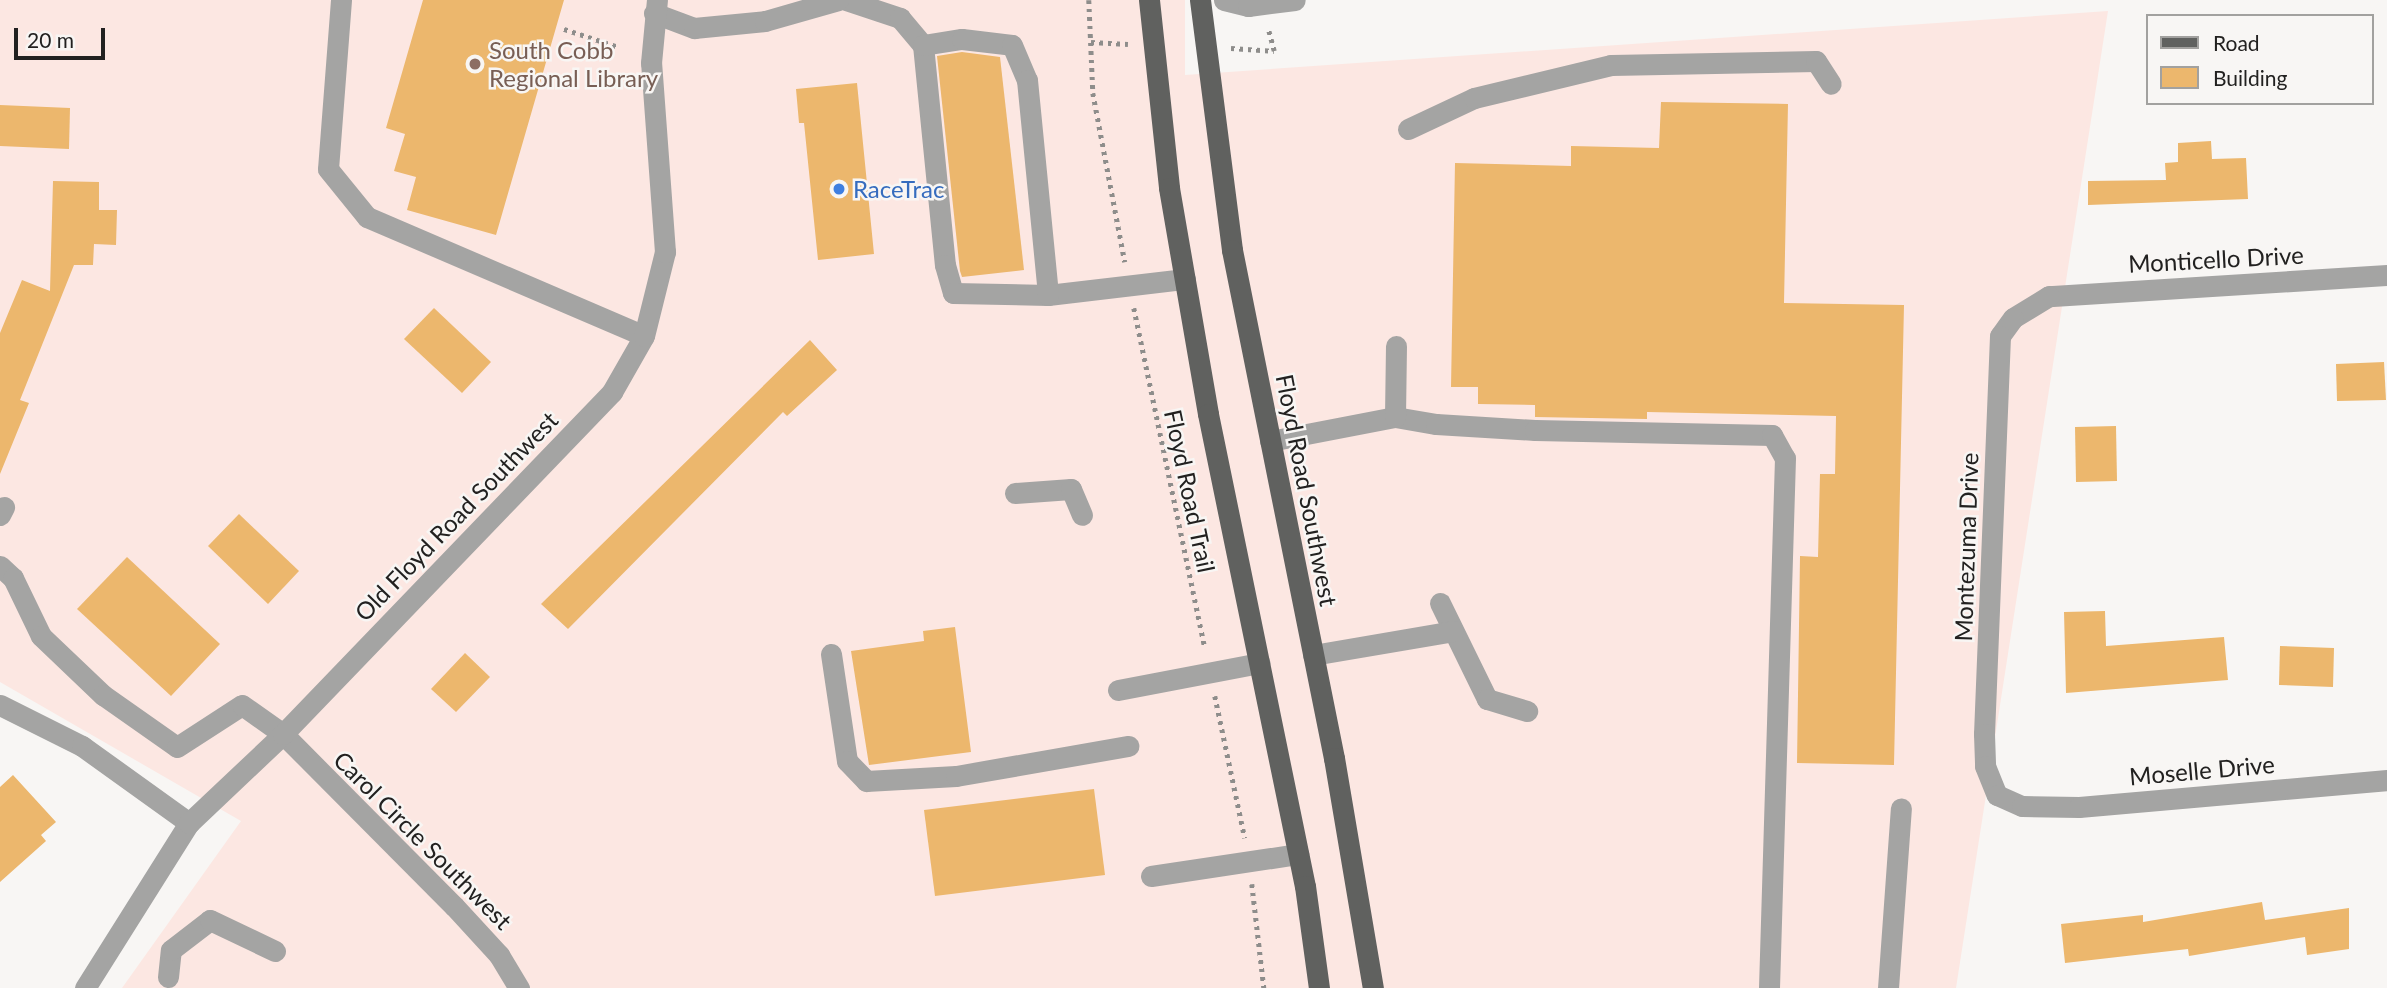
<!DOCTYPE html>
<style>
body{margin:0}
#map{position:relative;width:2387px;height:988px;overflow:hidden;background:#f8f6f4;font-family:Lato,sans-serif}
div>[style]{position:absolute}
.commercial>*{inset:0;background:#fce7e2}
.building>*{inset:0;background:#ecb76d}
.path>*{height:4.5px;margin-top:-2.25px;transform-origin:0;background:repeating-linear-gradient(90deg,#8e8d8b 0 3.5px,transparent 0 8.5px)}
.minor>*{height:21px;margin:-10.5px;padding:0 10.5px;transform-origin:10.5px;border-radius:10.5px;background:#a4a4a3}
.major>*{height:21px;margin:-10.5px;padding:0 10.5px;transform-origin:10.5px;border-radius:10.5px;background:#60615f}
.dots>*{width:19px;height:19px;translate:-50% -50%;box-sizing:border-box;border:4px solid #f8f6f4;border-radius:50%}
span{translate:-50% -50%;white-space:nowrap;text-align:center;line-height:1.15;-webkit-text-stroke:5px #f8f6f4;paint-order:stroke}
.education-label{font-size:24px;color:#785e54}
.left{translate:0 -50%;text-align:left}
.shop-label{font-size:24px;color:#366cbe}
.street-label{font-size:24px;color:#222120}
.legend{position:absolute;left:2146px;top:14px;width:228px;height:91px;box-sizing:border-box;background:#f8f6f4;border:2px solid #a2a19f;margin:0;padding:9px 12px;list-style:none;font-size:21px;color:#222120}
.legend li{display:flex;align-items:center;gap:14px;height:35px}
.legend b{width:35px;border:2px solid #a2a19f}
.scale{position:absolute;left:14px;top:28px;width:91px;height:32px;box-sizing:border-box;border:4px solid #222120;border-top:0;padding-left:9px;font-size:21px;line-height:24px;white-space:nowrap;color:#222120;-webkit-text-stroke:5px #f8f6f4;paint-order:stroke}
</style>
<div id="map">
<div class="commercial">
<i style="clip-path:polygon(0 0,1185px 0,1185px 75px,2108px 11px,1956px 988px,122px 988px,241px 821px,0 682px)"></i>
</div>
<div class="building">
<i style="clip-path:polygon(423px 0,564px 0,496px 235px,407px 210px,416px 177px,394px 171px,405px 134px,386px 128px)"></i>
<i style="clip-path:polygon(962px 52px,1000px 57px,1024px 270px,962px 277px,960px 271px,937px 56px)"></i>
<i style="clip-path:polygon(857px 83px,874px 254px,818px 260px,804px 123px,799px 123px,796px 89px)"></i>
<i style="clip-path:polygon(1661px 102px,1788px 104px,1784px 303px,1904px 305px,1894px 765px,1797px 763px,1800px 556px,1818px 557px,1820px 474px,1835px 474px,1836px 416px,1647px 412px,1647px 419px,1535px 417px,1535px 405px,1478px 404px,1478px 387px,1451px 387px,1455px 163px,1571px 166px,1571px 146px,1659px 148px)"></i>
<i style="clip-path:polygon(0 105px,70px 108px,69px 149px,0 146px)"></i>
<i style="clip-path:polygon(2211px 141px,2212px 159px,2246px 158px,2248px 199px,2088px 205px,2088px 181px,2166px 180px,2165px 163px,2178px 162px,2178px 143px)"></i>
<i style="clip-path:polygon(53px 181px,99px 182px,99px 210px,117px 210px,116px 245px,94px 244px,93px 265px,74px 265px,20px 400px,29px 403px,0 474px,0 333px,22px 280px,50px 291px)"></i>
<i style="clip-path:polygon(434px 308px,491px 362px,462px 393px,404px 339px)"></i>
<i style="clip-path:polygon(810px 340px,837px 370px,787px 416px,783px 412px,568px 629px,541px 604px)"></i>
<i style="clip-path:polygon(2384px 362px,2386px 400px,2337px 401px,2336px 364px)"></i>
<i style="clip-path:polygon(2116px 426px,2117px 481px,2076px 482px,2075px 427px)"></i>
<i style="clip-path:polygon(239px 514px,299px 571px,268px 604px,208px 546px)"></i>
<i style="clip-path:polygon(127px 557px,220px 644px,171px 696px,77px 609px)"></i>
<i style="clip-path:polygon(2105px 611px,2106px 646px,2224px 637px,2228px 680px,2066px 693px,2064px 612px)"></i>
<i style="clip-path:polygon(955px 627px,971px 752px,869px 765px,851px 651px,924px 641px,923px 631px)"></i>
<i style="clip-path:polygon(2280px 646px,2334px 648px,2333px 687px,2279px 685px)"></i>
<i style="clip-path:polygon(465px 653px,490px 677px,456px 712px,431px 689px)"></i>
<i style="clip-path:polygon(13px 775px,56px 822px,41px 835px,46px 841px,0 882px,0 787px)"></i>
<i style="clip-path:polygon(1094px 789px,1105px 875px,935px 896px,924px 810px)"></i>
<i style="clip-path:polygon(2262px 902px,2265px 920px,2349px 908px,2349px 949px,2307px 955px,2305px 937px,2189px 956px,2188px 949px,2065px 963px,2061px 924px,2143px 915px,2143px 922px)"></i>
</div>
<div class="path">
<i style="left:1089px;top:0;width:93px;rotate:87.5deg"></i>
<i style="left:1093px;top:93px;width:172px;rotate:79.3deg"></i>
<i style="left:564px;top:29px;width:58px;rotate:18.1deg"></i>
<i style="left:1091px;top:42px;width:37px;rotate:3deg"></i>
<i style="left:1231px;top:48px;width:43px;rotate:4deg"></i>
<i style="left:1274px;top:51px;width:23px;rotate:-105deg"></i>
<i style="left:1134px;top:308px;width:348px;rotate:78.2deg"></i>
<i style="left:1215px;top:696px;width:145px;rotate:78.1deg"></i>
<i style="left:1252px;top:884px;width:105px;rotate:83.4deg"></i>
</div>
<div class="minor">
<i style="left:341px;top:0;width:169px;rotate:94.4deg"></i>
<i style="left:328px;top:169px;width:62px;rotate:50.9deg"></i>
<i style="left:367px;top:217px;width:301px;rotate:23.2deg"></i>
<i style="left:846px;top:0;width:57px;rotate:18.4deg"></i>
<i style="left:900px;top:18px;width:35px;rotate:50deg"></i>
<i style="left:923px;top:45px;width:221px;rotate:84.3deg"></i>
<i style="left:945px;top:265px;width:29px;rotate:74deg"></i>
<i style="left:953px;top:293px;width:95px;rotate:1.2deg"></i>
<i style="left:1048px;top:295px;width:138px;rotate:-6.7deg"></i>
<i style="left:1224px;top:0;width:25px;rotate:14deg"></i>
<i style="left:1248px;top:6px;width:47px;rotate:-7.3deg"></i>
<i style="left:654px;top:13px;width:43px;rotate:20.6deg"></i>
<i style="left:694px;top:28px;width:71px;rotate:-5.6deg"></i>
<i style="left:765px;top:21px;width:76px;rotate:-16deg"></i>
<i style="left:923px;top:45px;width:39px;rotate:-9deg"></i>
<i style="left:962px;top:39px;width:50px;rotate:6.8deg"></i>
<i style="left:1012px;top:45px;width:38px;rotate:67deg"></i>
<i style="left:1027px;top:80px;width:216px;rotate:84.4deg"></i>
<i style="left:1408px;top:129px;width:73px;rotate:-25.2deg"></i>
<i style="left:1474px;top:98px;width:141px;rotate:-13.5deg"></i>
<i style="left:1611px;top:65px;width:205px;rotate:-1.1deg"></i>
<i style="left:1816px;top:61px;width:27px;rotate:57deg"></i>
<i style="left:2387px;top:275px;width:339px;rotate:176.4deg"></i>
<i style="left:2049px;top:296px;width:42px;rotate:148.6deg"></i>
<i style="left:2013px;top:318px;width:22px;rotate:126deg"></i>
<i style="left:2000px;top:336px;width:398px;rotate:92.3deg"></i>
<i style="left:1984px;top:734px;width:32px;rotate:88deg"></i>
<i style="left:1985px;top:766px;width:31px;rotate:68deg"></i>
<i style="left:1997px;top:795px;width:27px;rotate:24deg"></i>
<i style="left:2022px;top:806px;width:57px;rotate:1deg"></i>
<i style="left:2079px;top:807px;width:309px;rotate:-5deg"></i>
<i style="left:1395px;top:417px;width:42px;rotate:9.7deg"></i>
<i style="left:1436px;top:424px;width:99px;rotate:3.5deg"></i>
<i style="left:1535px;top:430px;width:237px;rotate:1.2deg"></i>
<i style="left:1772px;top:435px;width:26px;rotate:61deg"></i>
<i style="left:1785px;top:458px;width:530px;rotate:91.73deg"></i>
<i style="left:1270px;top:441px;width:127px;rotate:-10.9deg"></i>
<i style="left:1395px;top:417px;width:71px;rotate:-89.2deg"></i>
<i style="left:1015px;top:493px;width:56px;rotate:-4.1deg"></i>
<i style="left:1071px;top:489px;width:28px;rotate:67deg"></i>
<i style="left:0;top:515px;width:9px;rotate:-63deg"></i>
<i style="left:0;top:566px;width:18px;rotate:43deg"></i>
<i style="left:13px;top:578px;width:64px;rotate:64.2deg"></i>
<i style="left:41px;top:636px;width:86px;rotate:43.6deg"></i>
<i style="left:103px;top:695px;width:90px;rotate:35.1deg"></i>
<i style="left:177px;top:747px;width:77px;rotate:-32.9deg"></i>
<i style="left:242px;top:705px;width:50px;rotate:35.3deg"></i>
<i style="left:283px;top:734px;width:243px;rotate:45.2deg"></i>
<i style="left:454px;top:906px;width:67px;rotate:47.4deg"></i>
<i style="left:499px;top:955px;width:39px;rotate:59deg"></i>
<i style="left:1440px;top:603px;width:107px;rotate:63.9deg"></i>
<i style="left:1487px;top:699px;width:42px;rotate:16.7deg"></i>
<i style="left:831px;top:654px;width:108px;rotate:81.5deg"></i>
<i style="left:847px;top:761px;width:28px;rotate:46deg"></i>
<i style="left:866px;top:781px;width:90px;rotate:-3.2deg"></i>
<i style="left:956px;top:776px;width:175px;rotate:-9.9deg"></i>
<i style="left:1313px;top:655px;width:142px;rotate:-9.7deg"></i>
<i style="left:1118px;top:690px;width:144px;rotate:-10.8deg"></i>
<i style="left:0;top:705px;width:92px;rotate:26.6deg"></i>
<i style="left:82px;top:746px;width:132px;rotate:35.7deg"></i>
<i style="left:1151px;top:876px;width:149px;rotate:-8.5deg"></i>
<i style="left:168px;top:977px;width:27px;rotate:-84deg"></i>
<i style="left:171px;top:950px;width:49px;rotate:-37.6deg"></i>
<i style="left:210px;top:920px;width:72px;rotate:25.5deg"></i>
<i style="left:85px;top:988px;width:195px;rotate:-57.8deg"></i>
<i style="left:189px;top:823px;width:129px;rotate:-43.4deg"></i>
<i style="left:283px;top:734px;width:475px;rotate:-46.1deg"></i>
<i style="left:612px;top:392px;width:64px;rotate:-60.3deg"></i>
<i style="left:644px;top:336px;width:87px;rotate:-76deg"></i>
<i style="left:665px;top:252px;width:190px;rotate:-94.2deg"></i>
<i style="left:651px;top:63px;width:63px;rotate:-84.6deg"></i>
<i style="left:1888px;top:988px;width:180px;rotate:-85.9deg"></i>
</div>
<div class="major">
<i style="left:1149px;top:0;width:189px;rotate:83.9deg"></i>
<i style="left:1169px;top:188px;width:229px;rotate:80.2deg"></i>
<i style="left:1208px;top:414px;width:482px;rotate:78.4deg"></i>
<i style="left:1305px;top:886px;width:103px;rotate:82.2deg"></i>
<i style="left:1200px;top:0;width:252px;rotate:82.7deg"></i>
<i style="left:1232px;top:250px;width:518px;rotate:78.65deg"></i>
<i style="left:1334px;top:758px;width:233px;rotate:80.4deg"></i>
</div>
<div class="dots">
<i style="left:475px;top:64px;background:#8d6e63"></i>
<i style="left:839px;top:189px;background:#3f7fe0"></i>
</div>
<div class="education-label">
<span class="left" style="left:489px;top:64px">South Cobb<br>Regional Library</span>
</div>
<div class="shop-label">
<span class="left" style="left:853px;top:189px">RaceTrac</span>
</div>
<div class="street-label">
<span style="left:2216px;top:259px;rotate:-3deg">Monticello Drive</span>
<span style="left:1307px;top:490px;rotate:79deg">Floyd Road Southwest</span>
<span style="left:1190px;top:491px;rotate:78deg">Floyd Road Trail</span>
<span style="left:456px;top:516px;rotate:-46deg">Old Floyd Road Southwest</span>
<span style="left:1966px;top:547px;rotate:-88deg">Montezuma Drive</span>
<span style="left:2202px;top:770px;rotate:-5deg">Moselle Drive</span>
<span style="left:423px;top:840px;rotate:45deg">Carol Circle Southwest</span>
</div>
<ul class="legend">
<li><b style="height:9px;background:#60615f"></b>Road</li>
<li><b style="height:19px;background:#ecb76d"></b>Building</li>
</ul>
<div class="scale">20 m</div>
</div>
